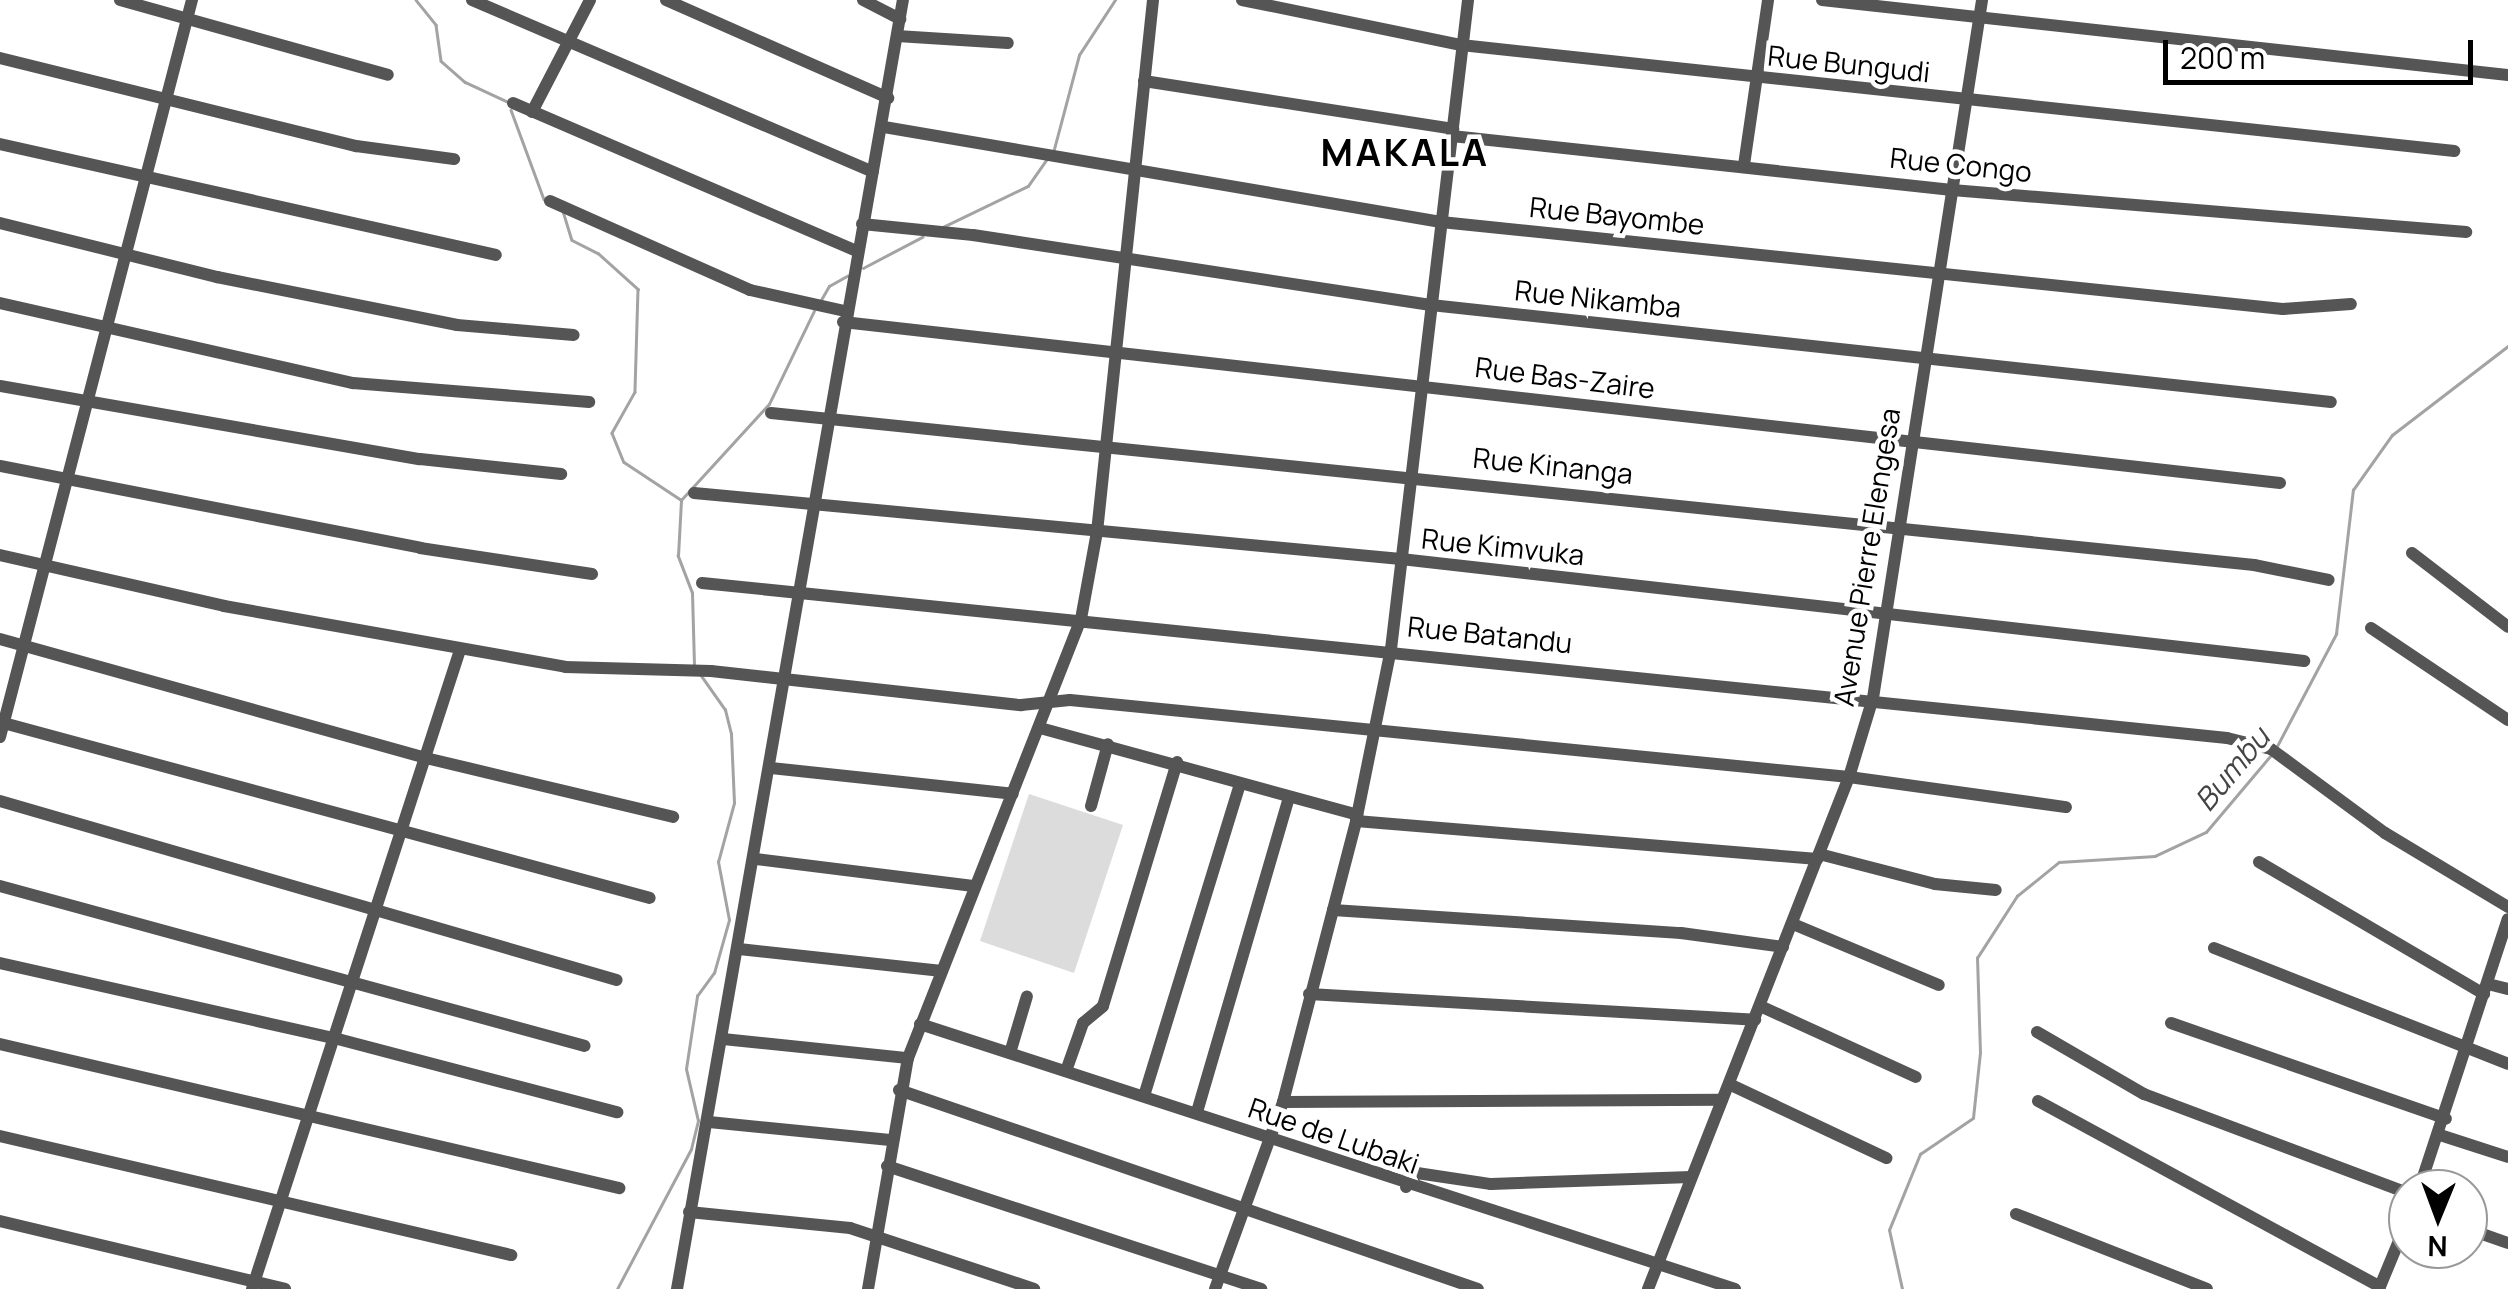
<!DOCTYPE html>
<style>
body{margin:0}
#map{position:relative;width:2508px;height:1289px;overflow:hidden;background:#fff;font-family:Manrope,sans-serif}
div>[style]{position:absolute}
.green>*{inset:0;background:#dcdcdc}
.stream>*{height:2.5px;margin:-1.25px;padding:0 1.25px;transform-origin:1.25px;border-radius:1.25px;background:#a3a3a3}
.street>*{height:12px;margin:-6px;padding:0 6px;transform-origin:6px;border-radius:6px;background:#555}
span{translate:-50% -50%;white-space:nowrap;text-align:center;line-height:1.15;-webkit-text-stroke:9px #fff;paint-order:stroke}
.street-label{font-size:28px;color:#000}
.water-label{font-size:30px;color:#444;font-style:italic}
.district-label{font-size:38px;color:#000;font-weight:700;letter-spacing:2.5px}
.north{position:absolute;left:2388px;top:1169px;width:100px;height:100px;box-sizing:border-box;background:#fff;border:2px solid #999;border-radius:50%;rotate:181deg;font-size:28px;font-weight:700;line-height:40px;text-align:center;color:#000}
.north::after{content:'';display:block;margin:auto;width:35px;height:45px;background:#000;clip-path:polygon(50% 0,100% 100%,50% 72%,0 100%)}
.scale{position:absolute;left:2163px;top:40px;width:310px;height:45px;box-sizing:border-box;border:5px solid #000;border-top:0;padding-left:12px;font-size:30px;line-height:35px;white-space:nowrap;color:#000;-webkit-text-stroke:8px #fff;paint-order:stroke}
</style>
<div id="map">
<div class="green">
<i style="clip-path:polygon(1029px 794px,1123px 825px,1074px 973px,980px 941px)"></i>
</div>
<div class="stream">
<i style="left:416px;top:0;width:32px;rotate:51deg"></i>
<i style="left:436px;top:25px;width:36px;rotate:82deg"></i>
<i style="left:441px;top:61px;width:32px;rotate:41deg"></i>
<i style="left:465px;top:82px;width:47px;rotate:24.9deg"></i>
<i style="left:511px;top:110px;width:95px;rotate:69.7deg"></i>
<i style="left:1054px;top:149px;width:97px;rotate:-75.1deg"></i>
<i style="left:1079px;top:55px;width:66px;rotate:-56.8deg"></i>
<i style="left:563px;top:211px;width:30px;rotate:73deg"></i>
<i style="left:572px;top:240px;width:29px;rotate:27deg"></i>
<i style="left:598px;top:253px;width:54px;rotate:42deg"></i>
<i style="left:638px;top:289px;width:103px;rotate:91.7deg"></i>
<i style="left:635px;top:392px;width:47px;rotate:119.3deg"></i>
<i style="left:612px;top:433px;width:31px;rotate:68deg"></i>
<i style="left:624px;top:462px;width:67px;rotate:33.5deg"></i>
<i style="left:943px;top:227px;width:94px;rotate:-25.8deg"></i>
<i style="left:1028px;top:186px;width:33px;rotate:-55deg"></i>
<i style="left:863px;top:268px;width:67px;rotate:-27.7deg"></i>
<i style="left:821px;top:300px;width:16px;rotate:-60deg"></i>
<i style="left:829px;top:286px;width:21px;rotate:-29deg"></i>
<i style="left:694px;top:665px;width:72px;rotate:-91.6deg"></i>
<i style="left:692px;top:593px;width:40px;rotate:-111deg"></i>
<i style="left:678px;top:556px;width:56px;rotate:-86.9deg"></i>
<i style="left:681px;top:500px;width:130px;rotate:-47.5deg"></i>
<i style="left:769px;top:404px;width:103px;rotate:-64.2deg"></i>
<i style="left:2276px;top:748px;width:129px;rotate:-62.2deg"></i>
<i style="left:2336px;top:634px;width:145px;rotate:-83.3deg"></i>
<i style="left:2353px;top:490px;width:67px;rotate:-54.7deg"></i>
<i style="left:2392px;top:435px;width:146px;rotate:-37.5deg"></i>
<i style="left:617px;top:1289px;width:158px;rotate:-62.1deg"></i>
<i style="left:691px;top:1149px;width:29px;rotate:-76deg"></i>
<i style="left:698px;top:1121px;width:53px;rotate:-103deg"></i>
<i style="left:686px;top:1069px;width:74px;rotate:-81.4deg"></i>
<i style="left:697px;top:996px;width:29px;rotate:-54deg"></i>
<i style="left:714px;top:973px;width:55px;rotate:-74.2deg"></i>
<i style="left:729px;top:920px;width:59px;rotate:-100.7deg"></i>
<i style="left:718px;top:862px;width:61px;rotate:-74.8deg"></i>
<i style="left:734px;top:803px;width:69px;rotate:-92.5deg"></i>
<i style="left:731px;top:734px;width:25px;rotate:-104deg"></i>
<i style="left:725px;top:710px;width:42px;rotate:-125.2deg"></i>
<i style="left:1902px;top:1289px;width:60px;rotate:-102.4deg"></i>
<i style="left:1889px;top:1230px;width:82px;rotate:-67.8deg"></i>
<i style="left:1920px;top:1154px;width:64px;rotate:-34.2deg"></i>
<i style="left:1973px;top:1118px;width:65px;rotate:-83.9deg"></i>
<i style="left:1980px;top:1053px;width:95px;rotate:-91.8deg"></i>
<i style="left:1977px;top:958px;width:74px;rotate:-57.2deg"></i>
<i style="left:2017px;top:896px;width:54px;rotate:-39deg"></i>
<i style="left:2059px;top:862px;width:96px;rotate:-3.6deg"></i>
<i style="left:2155px;top:856px;width:56px;rotate:-25.2deg"></i>
<i style="left:2206px;top:832px;width:101px;rotate:-49.8deg"></i>
</div>
<div class="street">
<i style="left:120px;top:0;width:278px;rotate:15.6deg"></i>
<i style="left:472px;top:0;width:436px;rotate:23.2deg"></i>
<i style="left:666px;top:0;width:243px;rotate:23.8deg"></i>
<i style="left:863px;top:0;width:42px;rotate:27.2deg"></i>
<i style="left:1242px;top:0;width:224px;rotate:11.6deg"></i>
<i style="left:1461px;top:45px;width:999px;rotate:6.09deg"></i>
<i style="left:1822px;top:0;width:690px;rotate:6.24deg"></i>
<i style="left:897px;top:36px;width:111px;rotate:3.6deg"></i>
<i style="left:0;top:58px;width:367px;rotate:13.9deg"></i>
<i style="left:356px;top:146px;width:99px;rotate:7.6deg"></i>
<i style="left:1144px;top:81px;width:313px;rotate:8.8deg"></i>
<i style="left:513px;top:103px;width:374px;rotate:23.3deg"></i>
<i style="left:532px;top:112px;width:126px;rotate:-62.6deg"></i>
<i style="left:884px;top:127px;width:565px;rotate:9.68deg"></i>
<i style="left:1441px;top:222px;width:846px;rotate:5.9deg"></i>
<i style="left:2283px;top:309px;width:68px;rotate:-4.2deg"></i>
<i style="left:1452px;top:136px;width:503px;rotate:6.16deg"></i>
<i style="left:1952px;top:190px;width:516px;rotate:4.67deg"></i>
<i style="left:0;top:144px;width:508px;rotate:12.61deg"></i>
<i style="left:1744px;top:165px;width:167px;rotate:-81.7deg"></i>
<i style="left:550px;top:201px;width:219px;rotate:24deg"></i>
<i style="left:750px;top:290px;width:97px;rotate:12.5deg"></i>
<i style="left:0;top:223px;width:224px;rotate:14deg"></i>
<i style="left:217px;top:277px;width:245px;rotate:11.3deg"></i>
<i style="left:457px;top:325px;width:117px;rotate:4.9deg"></i>
<i style="left:862px;top:224px;width:112px;rotate:5.7deg"></i>
<i style="left:973px;top:235px;width:463px;rotate:8.7deg"></i>
<i style="left:1431px;top:305px;width:905px;rotate:6.15deg"></i>
<i style="left:0;top:303px;width:362px;rotate:12.8deg"></i>
<i style="left:353px;top:383px;width:237px;rotate:4.6deg"></i>
<i style="left:843px;top:322px;width:1446px;rotate:6.39deg"></i>
<i style="left:0;top:386px;width:426px;rotate:9.9deg"></i>
<i style="left:420px;top:459px;width:142px;rotate:6.1deg"></i>
<i style="left:771px;top:413px;width:1491px;rotate:5.85deg"></i>
<i style="left:2254px;top:565px;width:76px;rotate:11.3deg"></i>
<i style="left:0;top:466px;width:428px;rotate:11deg"></i>
<i style="left:420px;top:548px;width:174px;rotate:8.6deg"></i>
<i style="left:694px;top:493px;width:710px;rotate:5.33deg"></i>
<i style="left:1401px;top:559px;width:909px;rotate:6.44deg"></i>
<i style="left:2412px;top:553px;width:121px;rotate:37.6deg"></i>
<i style="left:0;top:555px;width:230px;rotate:12.8deg"></i>
<i style="left:224px;top:606px;width:346px;rotate:10.1deg"></i>
<i style="left:565px;top:667px;width:146px;rotate:1.6deg"></i>
<i style="left:711px;top:671px;width:312px;rotate:6.3deg"></i>
<i style="left:1021px;top:705px;width:49px;rotate:-5.8deg"></i>
<i style="left:1070px;top:700px;width:783px;rotate:5.65deg"></i>
<i style="left:1849px;top:777px;width:219px;rotate:7.9deg"></i>
<i style="left:702px;top:583px;width:1533px;rotate:5.8deg"></i>
<i style="left:2227px;top:738px;width:45px;rotate:14deg"></i>
<i style="left:2271px;top:749px;width:142px;rotate:36.4deg"></i>
<i style="left:2385px;top:833px;width:144px;rotate:31deg"></i>
<i style="left:2371px;top:628px;width:165px;rotate:33.9deg"></i>
<i style="left:0;top:639px;width:446px;rotate:15.6deg"></i>
<i style="left:430px;top:759px;width:250px;rotate:13.4deg"></i>
<i style="left:0;top:722px;width:673px;rotate:15.15deg"></i>
<i style="left:1040px;top:728px;width:329px;rotate:15.3deg"></i>
<i style="left:0;top:737px;width:762px;rotate:-75.4deg"></i>
<i style="left:771px;top:768px;width:243px;rotate:6.1deg"></i>
<i style="left:0;top:801px;width:642px;rotate:16.18deg"></i>
<i style="left:1091px;top:806px;width:64px;rotate:-74.7deg"></i>
<i style="left:1356px;top:821px;width:463px;rotate:4.7deg"></i>
<i style="left:1819px;top:854px;width:120px;rotate:14.5deg"></i>
<i style="left:1935px;top:884px;width:61px;rotate:5.6deg"></i>
<i style="left:756px;top:859px;width:219px;rotate:7.1deg"></i>
<i style="left:2259px;top:862px;width:261px;rotate:30.4deg"></i>
<i style="left:0;top:886px;width:606px;rotate:15.3deg"></i>
<i style="left:1333px;top:910px;width:349px;rotate:3.8deg"></i>
<i style="left:1681px;top:933px;width:103px;rotate:7.8deg"></i>
<i style="left:1793px;top:924px;width:158px;rotate:22.7deg"></i>
<i style="left:2214px;top:948px;width:316px;rotate:21.5deg"></i>
<i style="left:739px;top:949px;width:204px;rotate:6.2deg"></i>
<i style="left:0;top:963px;width:342px;rotate:12.7deg"></i>
<i style="left:334px;top:1038px;width:293px;rotate:14.7deg"></i>
<i style="left:2488px;top:984px;width:21px;rotate:14deg"></i>
<i style="left:1309px;top:994px;width:447px;rotate:3.3deg"></i>
<i style="left:1760px;top:1006px;width:171px;rotate:24.5deg"></i>
<i style="left:2171px;top:1023px;width:291px;rotate:19.2deg"></i>
<i style="left:920px;top:1024px;width:857px;rotate:18.01deg"></i>
<i style="left:2037px;top:1032px;width:124px;rotate:30.1deg"></i>
<i style="left:2144px;top:1094px;width:282px;rotate:20.6deg"></i>
<i style="left:723px;top:1039px;width:186px;rotate:5.9deg"></i>
<i style="left:0;top:1044px;width:636px;rotate:13.1deg"></i>
<i style="left:1010px;top:1053px;width:59px;rotate:-73.4deg"></i>
<i style="left:1066px;top:1071px;width:51px;rotate:-70.5deg"></i>
<i style="left:1083px;top:1023px;width:26px;rotate:-40deg"></i>
<i style="left:1103px;top:1006px;width:255px;rotate:-73.1deg"></i>
<i style="left:1729px;top:1084px;width:174px;rotate:25.2deg"></i>
<i style="left:899px;top:1090px;width:612px;rotate:18.97deg"></i>
<i style="left:1144px;top:1096px;width:326px;rotate:-72.9deg"></i>
<i style="left:2038px;top:1101px;width:389px;rotate:28.5deg"></i>
<i style="left:1283px;top:1102px;width:439px;rotate:-0.3deg"></i>
<i style="left:1197px;top:1112px;width:327px;rotate:-73.7deg"></i>
<i style="left:709px;top:1122px;width:182px;rotate:5.7deg"></i>
<i style="left:2440px;top:1135px;width:71px;rotate:17.9deg"></i>
<i style="left:0;top:1136px;width:525px;rotate:13.11deg"></i>
<i style="left:887px;top:1166px;width:394px;rotate:18.2deg"></i>
<i style="left:1406px;top:1187px;width:18px;rotate:-52deg"></i>
<i style="left:1417px;top:1173px;width:75px;rotate:8.5deg"></i>
<i style="left:1491px;top:1184px;width:200px;rotate:-2deg"></i>
<i style="left:2419px;top:1189px;width:284px;rotate:-71.8deg"></i>
<i style="left:689px;top:1212px;width:162px;rotate:5.7deg"></i>
<i style="left:850px;top:1228px;width:194px;rotate:18.3deg"></i>
<i style="left:2016px;top:1214px;width:205px;rotate:21.4deg"></i>
<i style="left:0;top:1221px;width:293px;rotate:13.4deg"></i>
<i style="left:2468px;top:1229px;width:42px;rotate:19.3deg"></i>
<i style="left:252px;top:1289px;width:672px;rotate:-71.97deg"></i>
<i style="left:677px;top:1289px;width:1309px;rotate:-80.06deg"></i>
<i style="left:868px;top:1289px;width:234px;rotate:-80.2deg"></i>
<i style="left:908px;top:1058px;width:472px;rotate:-68.5deg"></i>
<i style="left:1081px;top:619px;width:88px;rotate:-79.6deg"></i>
<i style="left:1097px;top:532px;width:535px;rotate:-83.99deg"></i>
<i style="left:1215px;top:1289px;width:199px;rotate:-70deg"></i>
<i style="left:1283px;top:1102px;width:290px;rotate:-75.4deg"></i>
<i style="left:1356px;top:821px;width:176px;rotate:-78.5deg"></i>
<i style="left:1391px;top:649px;width:654px;rotate:-83.23deg"></i>
<i style="left:1648px;top:1289px;width:550px;rotate:-68.57deg"></i>
<i style="left:1849px;top:777px;width:83px;rotate:-73.1deg"></i>
<i style="left:1873px;top:698px;width:706px;rotate:-81.12deg"></i>
<i style="left:2379px;top:1289px;width:76px;rotate:-67.5deg"></i>
</div>
<div class="street-label">
<span style="left:1849px;top:63px;rotate:6deg">Rue Bungudi</span>
<span style="left:1961px;top:164px;rotate:6deg">Rue Congo</span>
<span style="left:1617px;top:215px;rotate:6deg">Rue Bayombe</span>
<span style="left:1598px;top:298px;rotate:6deg">Rue Nikamba</span>
<span style="left:1565px;top:377px;rotate:7deg">Rue Bas-Zaire</span>
<span style="left:1553px;top:465px;rotate:6deg">Rue Kinanga</span>
<span style="left:1503px;top:546px;rotate:6deg">Rue Kimvuka</span>
<span style="left:1866px;top:557px;rotate:-81deg">Avenue Pierre Elengesa</span>
<span style="left:1490px;top:634px;rotate:6deg">Rue Batandu</span>
<span style="left:1334px;top:1135px;rotate:19deg">Rue de Lubaki</span>
</div>
<div class="water-label">
<span style="left:2232px;top:769px;rotate:-50deg">Bumbu</span>
</div>
<div class="district-label">
<span style="left:1405px;top:152px">MAKALA</span>
</div>
<div class="north">N</div>
<div class="scale">200 m</div>
</div>
